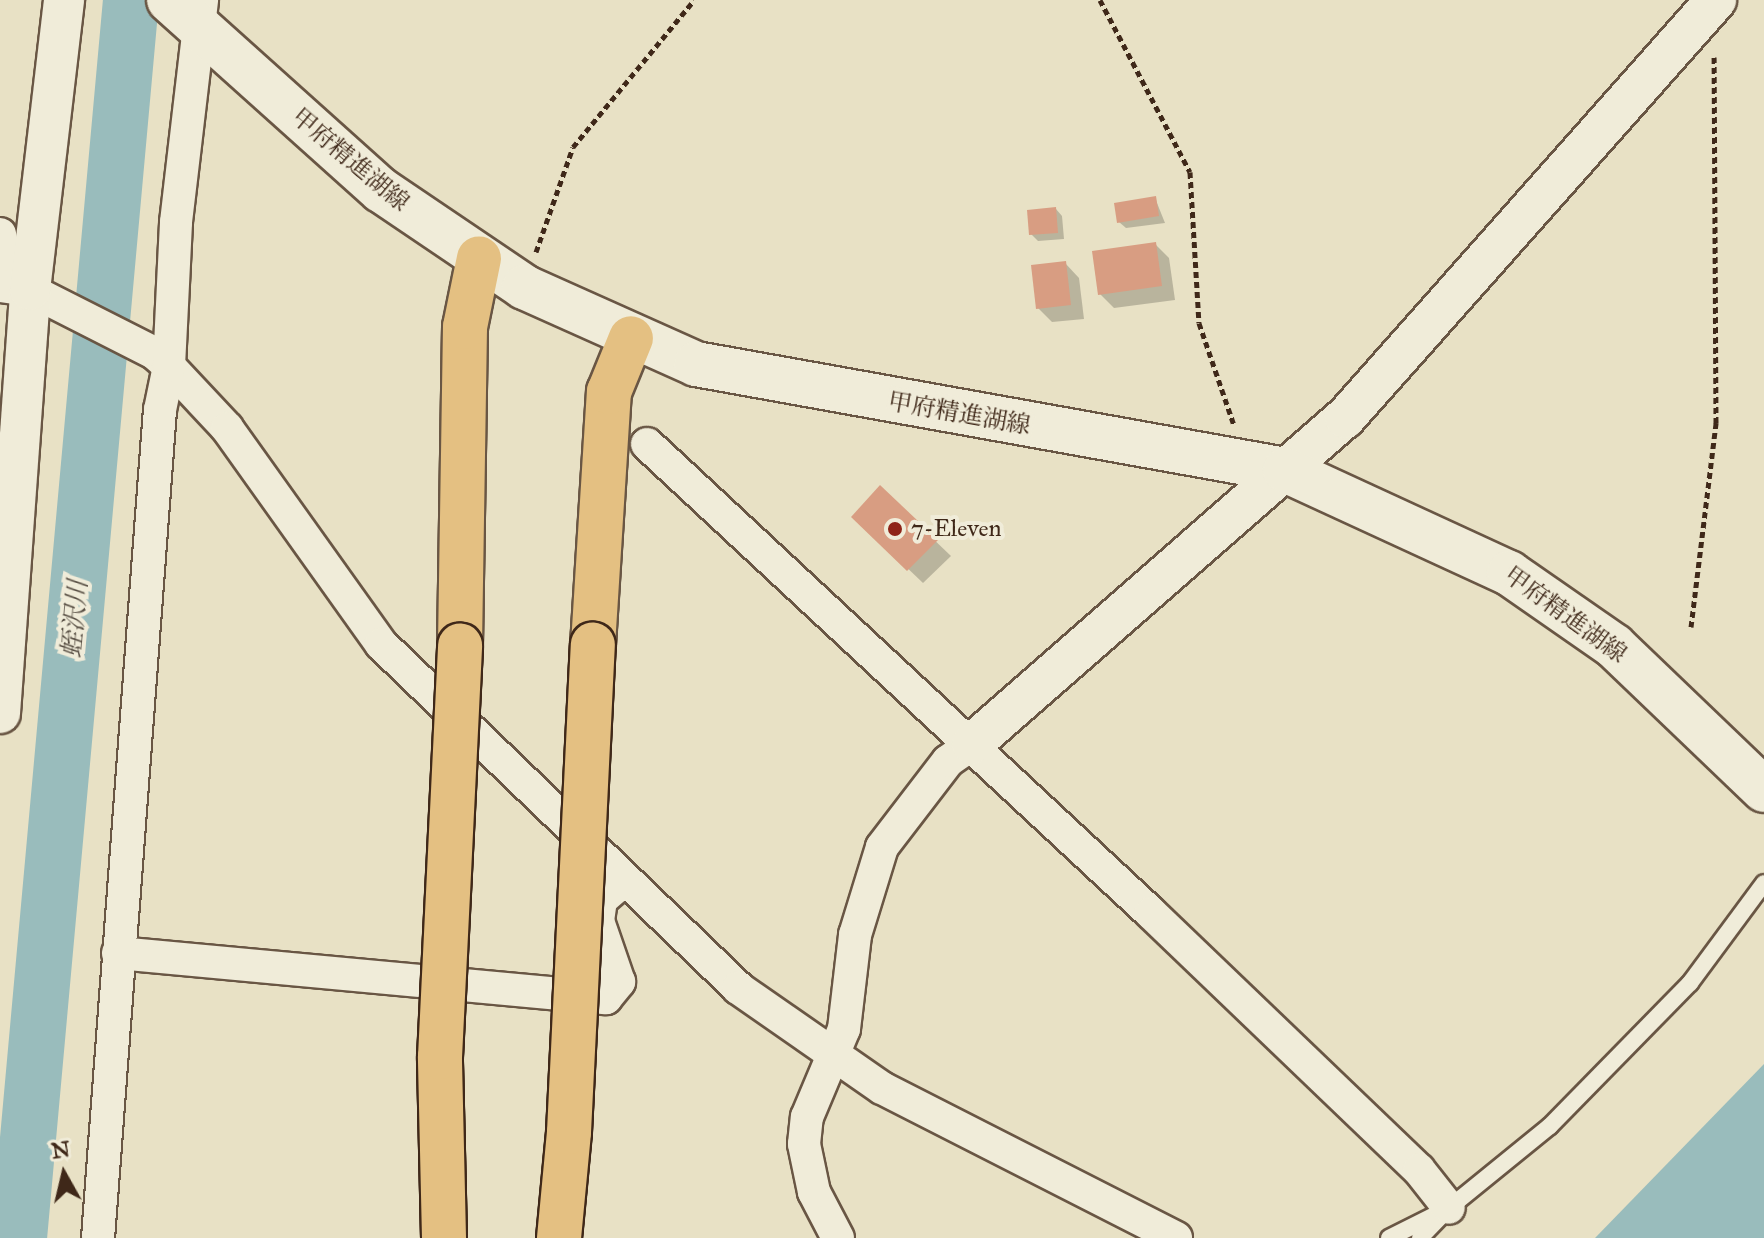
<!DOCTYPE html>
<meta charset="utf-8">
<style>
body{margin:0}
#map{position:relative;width:1764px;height:1238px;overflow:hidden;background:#e8e1c5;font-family:"IM FELL Great Primer","Noto Serif JP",serif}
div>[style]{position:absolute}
.water>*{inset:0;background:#99bcbc}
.shadow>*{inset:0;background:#0003}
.river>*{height:56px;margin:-28px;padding:0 28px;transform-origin:28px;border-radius:28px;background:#99bcbc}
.building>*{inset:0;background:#d89d82}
.path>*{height:5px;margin-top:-2.5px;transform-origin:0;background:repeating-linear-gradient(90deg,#3f2819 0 6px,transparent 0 10px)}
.roads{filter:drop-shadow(2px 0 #695644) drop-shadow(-2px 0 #695644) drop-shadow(0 2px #695644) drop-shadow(0 -2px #695644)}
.service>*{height:16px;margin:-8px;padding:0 8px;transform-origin:8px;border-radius:8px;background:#f0ecd9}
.minor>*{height:32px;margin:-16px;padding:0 16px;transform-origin:16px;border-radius:16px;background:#f0ecd9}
.tertiary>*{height:40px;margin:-20px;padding:0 20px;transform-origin:20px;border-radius:20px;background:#f0ecd9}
.secondary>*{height:44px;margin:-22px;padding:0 22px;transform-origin:22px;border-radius:22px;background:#f0ecd9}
.motorway>*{height:44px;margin:-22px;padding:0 22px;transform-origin:22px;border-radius:22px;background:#e4c082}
.bridges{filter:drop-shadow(2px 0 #3f2819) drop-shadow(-2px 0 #3f2819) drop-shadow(0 2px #3f2819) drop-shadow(0 -2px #3f2819)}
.motorway-bridge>*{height:44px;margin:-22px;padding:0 22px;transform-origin:22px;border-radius:22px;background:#e4c082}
.dots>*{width:22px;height:22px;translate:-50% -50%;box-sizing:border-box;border:4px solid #f0ecd9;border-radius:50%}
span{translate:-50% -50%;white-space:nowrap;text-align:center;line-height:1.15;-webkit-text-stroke:8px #f0ecd9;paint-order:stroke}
.street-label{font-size:24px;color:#3f2819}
.poi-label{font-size:24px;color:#3f2819}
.left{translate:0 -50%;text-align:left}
.water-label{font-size:26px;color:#564d42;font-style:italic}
.north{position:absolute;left:24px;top:1134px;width:80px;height:80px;-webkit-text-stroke:6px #f0ecd9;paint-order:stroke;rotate:352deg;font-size:22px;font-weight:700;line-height:32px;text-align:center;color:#3f2819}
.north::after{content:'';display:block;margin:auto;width:28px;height:36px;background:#3f2819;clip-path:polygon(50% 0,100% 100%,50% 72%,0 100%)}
</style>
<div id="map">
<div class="water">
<i style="clip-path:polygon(1764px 1064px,1764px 1238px,1595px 1238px)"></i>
</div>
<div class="shadow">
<i style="clip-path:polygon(1155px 198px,1165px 223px,1126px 228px,1119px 222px)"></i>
<i style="clip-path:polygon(1056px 209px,1062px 216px,1064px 239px,1038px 241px,1031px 234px)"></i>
<i style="clip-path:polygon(1155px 244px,1169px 258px,1175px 300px,1114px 308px,1100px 294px)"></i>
<i style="clip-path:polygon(1065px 263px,1079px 278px,1084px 319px,1052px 322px,1038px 308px)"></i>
<i style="clip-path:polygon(880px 488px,951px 556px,923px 583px,854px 517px)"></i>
</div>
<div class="river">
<i style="left:19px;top:1238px;width:1243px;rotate:-84.83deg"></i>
</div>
<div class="building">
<i style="clip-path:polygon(1156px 196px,1159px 216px,1117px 223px,1114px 203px)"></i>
<i style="clip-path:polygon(1056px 207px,1058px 233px,1029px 235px,1027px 210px)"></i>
<i style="clip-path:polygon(1156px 242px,1162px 286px,1098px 295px,1092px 251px)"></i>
<i style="clip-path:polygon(1066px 261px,1071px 305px,1036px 309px,1031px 265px)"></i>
<i style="clip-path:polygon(880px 485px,938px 540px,907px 571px,851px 517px)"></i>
</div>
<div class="path">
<i style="left:1100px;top:0;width:194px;rotate:62.4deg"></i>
<i style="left:1190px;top:172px;width:151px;rotate:86.6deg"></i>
<i style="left:1199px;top:323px;width:108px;rotate:71.1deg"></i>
<i style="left:536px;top:252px;width:111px;rotate:-70.6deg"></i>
<i style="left:573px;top:147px;width:190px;rotate:-50.5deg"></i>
<i style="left:1691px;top:627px;width:206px;rotate:-83deg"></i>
<i style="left:1716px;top:423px;width:366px;rotate:-90.3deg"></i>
</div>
<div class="roads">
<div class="service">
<i style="left:1389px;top:1238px;width:67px;rotate:-26.6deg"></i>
<i style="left:1449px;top:1208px;width:130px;rotate:-39.1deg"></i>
<i style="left:1550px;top:1126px;width:200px;rotate:-45.6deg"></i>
<i style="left:1690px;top:983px;width:124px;rotate:-53.5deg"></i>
<i style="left:1420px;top:1238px;width:30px;rotate:-46deg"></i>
</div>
<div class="minor">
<i style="left:0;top:234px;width:15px;rotate:79deg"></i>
<i style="left:3px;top:249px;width:49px;rotate:56.6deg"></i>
<i style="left:0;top:286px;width:30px;rotate:8deg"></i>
<i style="left:30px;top:290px;width:139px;rotate:26.9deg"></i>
<i style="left:154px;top:353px;width:20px;rotate:41deg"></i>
<i style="left:169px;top:366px;width:85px;rotate:46.9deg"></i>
<i style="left:227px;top:428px;width:265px;rotate:54.5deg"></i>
<i style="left:381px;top:644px;width:496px;rotate:43.9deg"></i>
<i style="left:738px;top:988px;width:175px;rotate:34.8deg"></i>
<i style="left:882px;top:1088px;width:330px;rotate:27deg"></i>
<i style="left:647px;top:444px;width:688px;rotate:42.94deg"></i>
<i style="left:1151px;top:913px;width:371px;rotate:43.8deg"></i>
<i style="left:1419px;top:1170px;width:48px;rotate:51.7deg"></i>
<i style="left:118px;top:953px;width:490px;rotate:5.3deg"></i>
<i style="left:606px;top:998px;width:21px;rotate:-51deg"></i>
<i style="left:619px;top:982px;width:65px;rotate:-109deg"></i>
<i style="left:598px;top:921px;width:21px;rotate:-82deg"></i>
<i style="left:601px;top:900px;width:30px;rotate:-41deg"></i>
<i style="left:98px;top:1238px;width:830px;rotate:-85.72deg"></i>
<i style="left:160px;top:410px;width:45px;rotate:-78.4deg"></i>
<i style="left:169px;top:366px;width:144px;rotate:-87.2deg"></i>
<i style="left:176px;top:222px;width:224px;rotate:-83.3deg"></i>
<i style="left:838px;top:1238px;width:52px;rotate:-117.6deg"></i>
<i style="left:814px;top:1192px;width:49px;rotate:-101.8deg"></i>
<i style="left:804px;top:1144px;width:27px;rotate:-84deg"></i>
<i style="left:807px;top:1117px;width:95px;rotate:-67.2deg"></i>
<i style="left:844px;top:1029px;width:95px;rotate:-83.3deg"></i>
<i style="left:855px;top:935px;width:92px;rotate:-72.9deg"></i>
<i style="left:882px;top:847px;width:108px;rotate:-52.5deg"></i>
<i style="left:948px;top:761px;width:29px;rotate:-35deg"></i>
</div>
<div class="tertiary">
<i style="left:0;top:713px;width:424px;rotate:-85.9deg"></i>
<i style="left:30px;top:290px;width:292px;rotate:-83.3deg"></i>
<i style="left:972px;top:744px;width:495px;rotate:-41.2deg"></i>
<i style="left:1345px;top:418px;width:559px;rotate:-48.41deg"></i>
</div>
<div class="secondary">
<i style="left:169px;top:0;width:285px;rotate:41.9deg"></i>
<i style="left:381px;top:190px;width:173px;rotate:34.1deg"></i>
<i style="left:524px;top:287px;width:188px;rotate:24.1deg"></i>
<i style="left:696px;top:364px;width:598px;rotate:10.2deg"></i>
<i style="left:1285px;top:470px;width:247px;rotate:24.7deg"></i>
<i style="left:1509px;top:573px;width:128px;rotate:34.8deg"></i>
<i style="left:1614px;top:646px;width:208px;rotate:43.8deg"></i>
</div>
<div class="motorway">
<i style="left:460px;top:645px;width:318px;rotate:-89.1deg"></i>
<i style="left:465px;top:327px;width:70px;rotate:-78.5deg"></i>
<i style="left:593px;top:645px;width:254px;rotate:-86.4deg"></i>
<i style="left:609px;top:392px;width:58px;rotate:-67.8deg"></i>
</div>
</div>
<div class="bridges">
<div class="motorway-bridge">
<i style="left:444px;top:1238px;width:181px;rotate:-91.3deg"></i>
<i style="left:440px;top:1057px;width:412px;rotate:-87.2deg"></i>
<i style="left:559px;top:1238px;width:106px;rotate:-84.6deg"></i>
<i style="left:569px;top:1132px;width:488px;rotate:-87.2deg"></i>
</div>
</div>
<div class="dots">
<i style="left:895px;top:529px;background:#8f2418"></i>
</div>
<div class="street-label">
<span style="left:350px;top:160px;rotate:40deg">甲府精進湖線</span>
<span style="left:959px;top:414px;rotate:10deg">甲府精進湖線</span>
<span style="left:1565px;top:615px;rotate:36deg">甲府精進湖線</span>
</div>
<div class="poi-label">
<span class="left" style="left:911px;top:529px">7-Eleven</span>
</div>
<div class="water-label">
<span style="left:75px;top:619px;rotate:-85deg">蛭沢川</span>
</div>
<div class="north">N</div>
</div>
